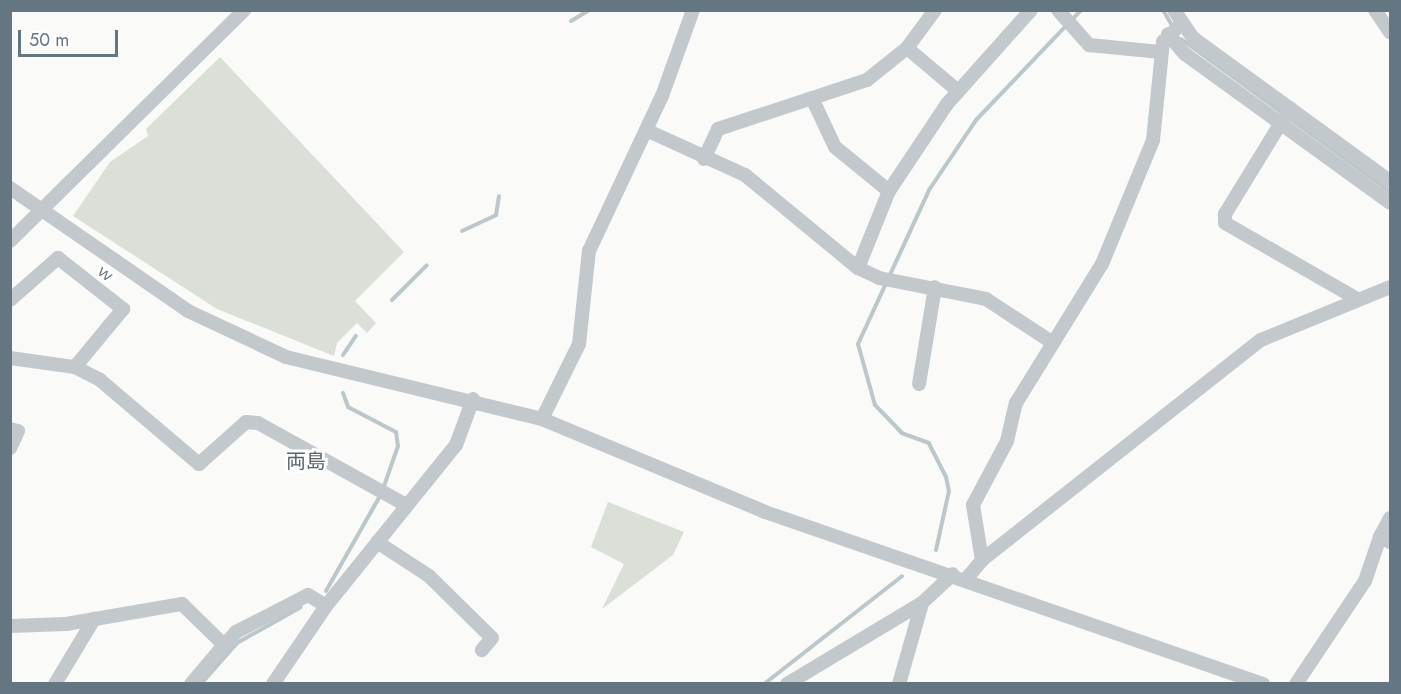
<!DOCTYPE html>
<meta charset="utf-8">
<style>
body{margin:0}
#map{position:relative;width:1401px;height:694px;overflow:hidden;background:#fafaf8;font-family:Jost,"Noto Sans JP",sans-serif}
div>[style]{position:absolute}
.green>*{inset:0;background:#dadfd7}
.stream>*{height:4px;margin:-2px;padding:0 2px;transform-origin:2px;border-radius:2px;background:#bbc7cb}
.minor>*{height:14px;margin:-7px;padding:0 7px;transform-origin:7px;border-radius:7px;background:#c3c8cc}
span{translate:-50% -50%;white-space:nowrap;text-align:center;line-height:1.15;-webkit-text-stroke:6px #fff;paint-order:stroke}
.street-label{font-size:16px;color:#657683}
.quarter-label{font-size:20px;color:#57646e}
.frame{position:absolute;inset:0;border:12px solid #657683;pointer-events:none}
.scale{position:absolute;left:18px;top:30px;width:100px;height:27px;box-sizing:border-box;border:3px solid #657683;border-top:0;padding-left:8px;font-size:18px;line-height:21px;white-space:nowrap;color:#657683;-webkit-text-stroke:4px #fff;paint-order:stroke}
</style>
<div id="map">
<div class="green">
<i style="clip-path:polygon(220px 57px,404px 252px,355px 301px,376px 323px,367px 333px,357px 323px,337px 343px,334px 356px,217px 309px,73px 216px,110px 162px,148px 136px,146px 129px)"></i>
<i style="clip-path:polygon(608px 502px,684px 532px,673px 555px,602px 609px,624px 564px,591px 547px)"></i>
</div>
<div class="stream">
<i style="left:1163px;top:10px;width:20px;rotate:60deg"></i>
<i style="left:571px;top:21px;width:21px;rotate:-31deg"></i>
<i style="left:1181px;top:39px;width:259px;rotate:36.2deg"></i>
<i style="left:462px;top:231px;width:38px;rotate:-25deg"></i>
<i style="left:496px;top:215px;width:19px;rotate:-81deg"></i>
<i style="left:392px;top:300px;width:49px;rotate:-45deg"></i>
<i style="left:343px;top:355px;width:23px;rotate:-56deg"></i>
<i style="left:343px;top:393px;width:15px;rotate:70deg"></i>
<i style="left:348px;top:407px;width:54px;rotate:27.5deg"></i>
<i style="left:396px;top:432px;width:14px;rotate:82deg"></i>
<i style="left:398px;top:446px;width:46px;rotate:109.2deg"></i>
<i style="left:936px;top:550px;width:60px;rotate:-77.6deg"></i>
<i style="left:949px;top:491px;width:14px;rotate:-102deg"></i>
<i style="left:946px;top:477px;width:38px;rotate:-117deg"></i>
<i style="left:929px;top:443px;width:29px;rotate:-160deg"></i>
<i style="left:902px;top:433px;width:39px;rotate:-134deg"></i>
<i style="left:875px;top:405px;width:63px;rotate:-105.6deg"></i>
<i style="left:858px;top:344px;width:170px;rotate:-65.2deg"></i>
<i style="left:929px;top:190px;width:84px;rotate:-56.1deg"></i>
<i style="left:976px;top:120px;width:152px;rotate:-46.3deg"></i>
<i style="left:326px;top:591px;width:109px;rotate:-60.4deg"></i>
<i style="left:201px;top:684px;width:55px;rotate:-48.7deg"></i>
<i style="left:237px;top:643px;width:73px;rotate:-29.4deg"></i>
<i style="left:764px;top:684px;width:175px;rotate:-38deg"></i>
</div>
<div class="minor">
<i style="left:1058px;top:10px;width:47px;rotate:48.5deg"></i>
<i style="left:1089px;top:45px;width:72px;rotate:5.6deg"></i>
<i style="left:1174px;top:10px;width:34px;rotate:56deg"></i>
<i style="left:1193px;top:38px;width:243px;rotate:36deg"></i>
<i style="left:1375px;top:10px;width:27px;rotate:56deg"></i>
<i style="left:1168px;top:34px;width:26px;rotate:50deg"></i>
<i style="left:1185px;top:54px;width:253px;rotate:36deg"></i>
<i style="left:907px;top:48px;width:67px;rotate:40.1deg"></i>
<i style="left:812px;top:98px;width:54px;rotate:64.9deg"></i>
<i style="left:835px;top:147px;width:70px;rotate:39.2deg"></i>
<i style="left:1290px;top:108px;width:124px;rotate:121.5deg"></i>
<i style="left:1225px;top:214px;width:9px;rotate:90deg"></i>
<i style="left:1225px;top:223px;width:152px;rotate:29.9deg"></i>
<i style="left:646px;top:130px;width:109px;rotate:24.4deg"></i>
<i style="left:745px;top:175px;width:146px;rotate:39.5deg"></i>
<i style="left:858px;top:268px;width:23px;rotate:25deg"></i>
<i style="left:879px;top:278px;width:109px;rotate:11.1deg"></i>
<i style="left:986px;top:299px;width:80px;rotate:33.3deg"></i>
<i style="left:704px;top:159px;width:33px;rotate:-65deg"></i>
<i style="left:718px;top:129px;width:157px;rotate:-18.2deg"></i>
<i style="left:867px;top:80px;width:51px;rotate:-38.7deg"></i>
<i style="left:907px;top:48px;width:47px;rotate:-53.6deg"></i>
<i style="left:10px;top:188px;width:216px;rotate:34.6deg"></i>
<i style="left:188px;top:311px;width:108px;rotate:25.1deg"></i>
<i style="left:286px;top:357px;width:263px;rotate:13.6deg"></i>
<i style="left:542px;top:419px;width:242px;rotate:22.6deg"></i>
<i style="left:765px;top:512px;width:527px;rotate:19.05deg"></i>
<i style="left:10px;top:241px;width:329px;rotate:-44.6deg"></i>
<i style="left:858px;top:268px;width:83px;rotate:-68.1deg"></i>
<i style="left:889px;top:191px;width:105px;rotate:-56.3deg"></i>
<i style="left:947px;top:104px;width:126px;rotate:-48.2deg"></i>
<i style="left:10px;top:300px;width:64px;rotate:-41.2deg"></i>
<i style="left:58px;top:258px;width:83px;rotate:38.1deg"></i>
<i style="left:123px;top:309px;width:75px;rotate:129.6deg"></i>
<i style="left:10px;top:358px;width:66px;rotate:7.9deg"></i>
<i style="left:75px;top:367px;width:28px;rotate:27deg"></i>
<i style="left:100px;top:380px;width:130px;rotate:40.3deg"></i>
<i style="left:199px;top:464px;width:63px;rotate:-41.8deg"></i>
<i style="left:246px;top:422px;width:12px;rotate:5deg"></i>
<i style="left:258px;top:423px;width:169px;rotate:29deg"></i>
<i style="left:919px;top:384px;width:98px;rotate:-80.6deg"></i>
<i style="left:542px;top:419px;width:84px;rotate:-63.7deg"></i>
<i style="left:579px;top:344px;width:94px;rotate:-83.9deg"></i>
<i style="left:589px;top:251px;width:171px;rotate:-64.8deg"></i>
<i style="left:662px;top:96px;width:91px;rotate:-70.2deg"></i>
<i style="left:10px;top:429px;width:8px;rotate:14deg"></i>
<i style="left:18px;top:431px;width:19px;rotate:115deg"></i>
<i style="left:1390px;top:518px;width:21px;rotate:118deg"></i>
<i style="left:1380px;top:537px;width:11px;rotate:27deg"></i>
<i style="left:377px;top:542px;width:62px;rotate:33.2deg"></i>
<i style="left:429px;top:576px;width:88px;rotate:44.5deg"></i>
<i style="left:492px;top:638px;width:16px;rotate:130deg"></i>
<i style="left:982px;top:560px;width:56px;rotate:-99.3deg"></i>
<i style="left:973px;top:505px;width:72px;rotate:-62deg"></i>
<i style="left:1007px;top:441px;width:39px;rotate:-77deg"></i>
<i style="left:1016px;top:403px;width:163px;rotate:-58.3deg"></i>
<i style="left:1102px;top:264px;width:134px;rotate:-67.6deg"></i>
<i style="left:1153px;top:140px;width:99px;rotate:-84.2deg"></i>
<i style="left:1163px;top:42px;width:24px;rotate:-45deg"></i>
<i style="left:967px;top:578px;width:23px;rotate:-50deg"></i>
<i style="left:982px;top:560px;width:355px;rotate:-38.3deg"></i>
<i style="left:1261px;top:340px;width:139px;rotate:-22.3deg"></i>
<i style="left:10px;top:626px;width:56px;rotate:-2deg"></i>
<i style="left:66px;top:624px;width:118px;rotate:-9.8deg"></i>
<i style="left:182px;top:604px;width:59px;rotate:44.3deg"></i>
<i style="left:224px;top:645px;width:18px;rotate:-47deg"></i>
<i style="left:236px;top:632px;width:81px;rotate:-27.2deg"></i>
<i style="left:308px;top:595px;width:21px;rotate:31deg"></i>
<i style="left:55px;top:684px;width:76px;rotate:-59deg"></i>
<i style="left:191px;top:684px;width:51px;rotate:-49.8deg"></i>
<i style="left:273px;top:684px;width:94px;rotate:-55.8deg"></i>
<i style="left:326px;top:606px;width:207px;rotate:-51.1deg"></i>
<i style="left:456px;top:445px;width:49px;rotate:-69.7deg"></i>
<i style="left:787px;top:684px;width:157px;rotate:-31deg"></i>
<i style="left:922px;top:603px;width:42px;rotate:-43.1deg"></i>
<i style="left:899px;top:684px;width:84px;rotate:-74.1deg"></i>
<i style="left:1296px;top:684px;width:124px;rotate:-56.2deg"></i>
<i style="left:1365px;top:581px;width:46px;rotate:-71.2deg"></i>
</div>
<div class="street-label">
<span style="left:105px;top:274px;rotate:38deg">ｗ</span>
</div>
<div class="quarter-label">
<span style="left:306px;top:461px">両島</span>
</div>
<div class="frame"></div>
<div class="scale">50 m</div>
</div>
